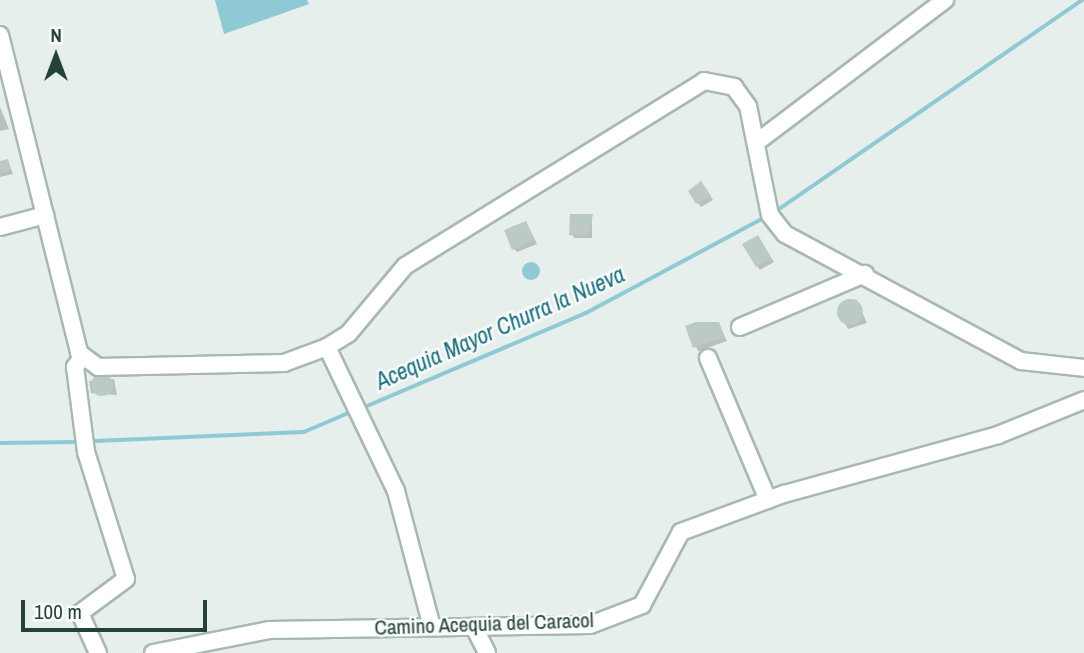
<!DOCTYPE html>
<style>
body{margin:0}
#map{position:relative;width:1084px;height:653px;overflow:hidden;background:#e6efeb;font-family:"Archivo Narrow",sans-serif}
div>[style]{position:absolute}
.water>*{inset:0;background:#8ec9d4}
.round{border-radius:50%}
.shadow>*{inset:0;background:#0003}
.stream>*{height:3.5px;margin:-1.75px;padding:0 1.75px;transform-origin:1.75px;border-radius:1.75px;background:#8ec9d4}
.building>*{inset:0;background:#bbcac4}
.roads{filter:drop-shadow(2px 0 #a8b8b2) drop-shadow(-2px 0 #a8b8b2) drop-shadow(0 2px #a8b8b2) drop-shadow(0 -2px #a8b8b2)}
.street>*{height:16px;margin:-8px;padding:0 8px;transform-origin:8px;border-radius:8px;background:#fff}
span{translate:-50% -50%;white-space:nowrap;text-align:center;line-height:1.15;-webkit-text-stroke:5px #f7fbf9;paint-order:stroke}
.street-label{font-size:21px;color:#24423a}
.water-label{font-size:23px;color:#1c6f80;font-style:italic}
.north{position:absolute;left:21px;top:21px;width:70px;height:70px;-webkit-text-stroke:5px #f7fbf9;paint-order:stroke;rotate:0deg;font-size:19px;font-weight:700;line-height:28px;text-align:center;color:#24423a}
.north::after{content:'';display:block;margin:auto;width:24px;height:32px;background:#24423a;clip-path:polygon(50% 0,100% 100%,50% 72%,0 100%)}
.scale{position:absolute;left:21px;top:600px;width:186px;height:32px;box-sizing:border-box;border:4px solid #24423a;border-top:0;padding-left:9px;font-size:21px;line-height:24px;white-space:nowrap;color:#24423a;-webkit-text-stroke:5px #f7fbf9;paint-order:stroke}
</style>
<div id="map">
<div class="water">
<i style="clip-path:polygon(215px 0,307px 0,309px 4px,224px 34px)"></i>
<i class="round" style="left:522px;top:262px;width:18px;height:18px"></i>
</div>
<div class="shadow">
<i style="clip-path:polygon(0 107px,9px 129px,0 131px)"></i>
<i style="clip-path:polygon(8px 161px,13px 174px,0 177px,0 163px)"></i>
<i style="clip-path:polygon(704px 186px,713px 200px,701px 207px,698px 203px)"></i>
<i style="clip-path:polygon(592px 215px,592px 238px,575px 238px,571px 234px)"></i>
<i style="clip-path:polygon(526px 223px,537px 244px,517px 252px,514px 249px)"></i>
<i style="clip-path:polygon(761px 241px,774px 262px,760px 270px,757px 266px)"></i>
<i style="clip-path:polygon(856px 299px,867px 323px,848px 329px,838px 309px)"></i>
<i style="clip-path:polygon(718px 324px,727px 341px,698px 351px,687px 327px)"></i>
<i style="clip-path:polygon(114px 379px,117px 395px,91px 393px,89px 381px)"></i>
</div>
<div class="stream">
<i style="left:775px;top:212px;width:373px;rotate:-34.6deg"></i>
<i style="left:360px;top:409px;width:246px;rotate:-23deg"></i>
<i style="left:586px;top:313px;width:204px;rotate:-28.1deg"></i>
<i style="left:96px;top:441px;width:208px;rotate:-2.5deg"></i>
<i style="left:304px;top:432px;width:51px;rotate:-23.1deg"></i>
<i style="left:0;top:443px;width:74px;rotate:-0.8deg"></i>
</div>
<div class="building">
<i style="clip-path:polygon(8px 159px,11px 170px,0 173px,0 161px)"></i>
<i style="clip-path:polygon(701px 181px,711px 196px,696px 204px,688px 191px)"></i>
<i style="clip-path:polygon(570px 214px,593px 214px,589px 235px,569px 235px)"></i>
<i style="clip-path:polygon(526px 221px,535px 240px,512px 250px,504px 230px)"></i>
<i style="clip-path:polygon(758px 235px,771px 258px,756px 267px,742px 244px)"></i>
<i class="round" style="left:837px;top:299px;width:26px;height:26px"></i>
<i style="clip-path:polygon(696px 322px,719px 322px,725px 337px,693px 348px,685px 326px)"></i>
<i class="round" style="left:91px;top:374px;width:22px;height:22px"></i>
</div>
<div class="roads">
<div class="street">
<i style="left:0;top:35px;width:328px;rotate:76deg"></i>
<i style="left:79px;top:353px;width:24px;rotate:36deg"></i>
<i style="left:98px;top:367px;width:186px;rotate:-1.2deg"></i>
<i style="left:284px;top:363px;width:46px;rotate:-20.4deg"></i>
<i style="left:327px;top:347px;width:26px;rotate:-32deg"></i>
<i style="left:349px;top:333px;width:87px;rotate:-50.1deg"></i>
<i style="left:405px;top:266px;width:352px;rotate:-31.7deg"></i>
<i style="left:704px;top:81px;width:31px;rotate:11deg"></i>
<i style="left:734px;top:87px;width:24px;rotate:54deg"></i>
<i style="left:748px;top:106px;width:111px;rotate:78.6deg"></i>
<i style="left:770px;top:215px;width:24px;rotate:52deg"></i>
<i style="left:785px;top:234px;width:268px;rotate:28.3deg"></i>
<i style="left:1021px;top:361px;width:63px;rotate:6.3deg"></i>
<i style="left:757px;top:142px;width:236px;rotate:-37.1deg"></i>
<i style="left:0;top:227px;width:47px;rotate:-14.9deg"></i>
<i style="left:740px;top:327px;width:136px;rotate:-23deg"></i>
<i style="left:327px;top:347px;width:160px;rotate:64.4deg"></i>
<i style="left:396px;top:491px;width:141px;rotate:75.2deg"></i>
<i style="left:83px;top:356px;width:14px;rotate:126deg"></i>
<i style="left:75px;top:367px;width:86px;rotate:82.6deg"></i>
<i style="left:86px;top:452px;width:133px;rotate:72.5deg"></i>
<i style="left:126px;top:579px;width:57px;rotate:143.5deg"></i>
<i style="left:80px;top:613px;width:44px;rotate:65.8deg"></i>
<i style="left:708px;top:358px;width:154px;rotate:67.1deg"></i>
<i style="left:474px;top:627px;width:29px;rotate:63deg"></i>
<i style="left:153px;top:653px;width:118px;rotate:-11.2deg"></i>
<i style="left:269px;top:630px;width:321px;rotate:-0.9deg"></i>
<i style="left:590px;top:625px;width:56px;rotate:-21deg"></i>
<i style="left:642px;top:605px;width:83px;rotate:-61.9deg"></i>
<i style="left:681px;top:532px;width:110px;rotate:-20.3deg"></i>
<i style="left:784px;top:494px;width:222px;rotate:-15.4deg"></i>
<i style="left:998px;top:435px;width:93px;rotate:-22.1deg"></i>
</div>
</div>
<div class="street-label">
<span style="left:484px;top:624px;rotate:-2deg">Camino Acequia del Caracol</span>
</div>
<div class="water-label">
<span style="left:500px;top:328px;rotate:-24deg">Acequia Mayor Churra la Nueva</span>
</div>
<div class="north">N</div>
<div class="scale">100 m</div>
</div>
